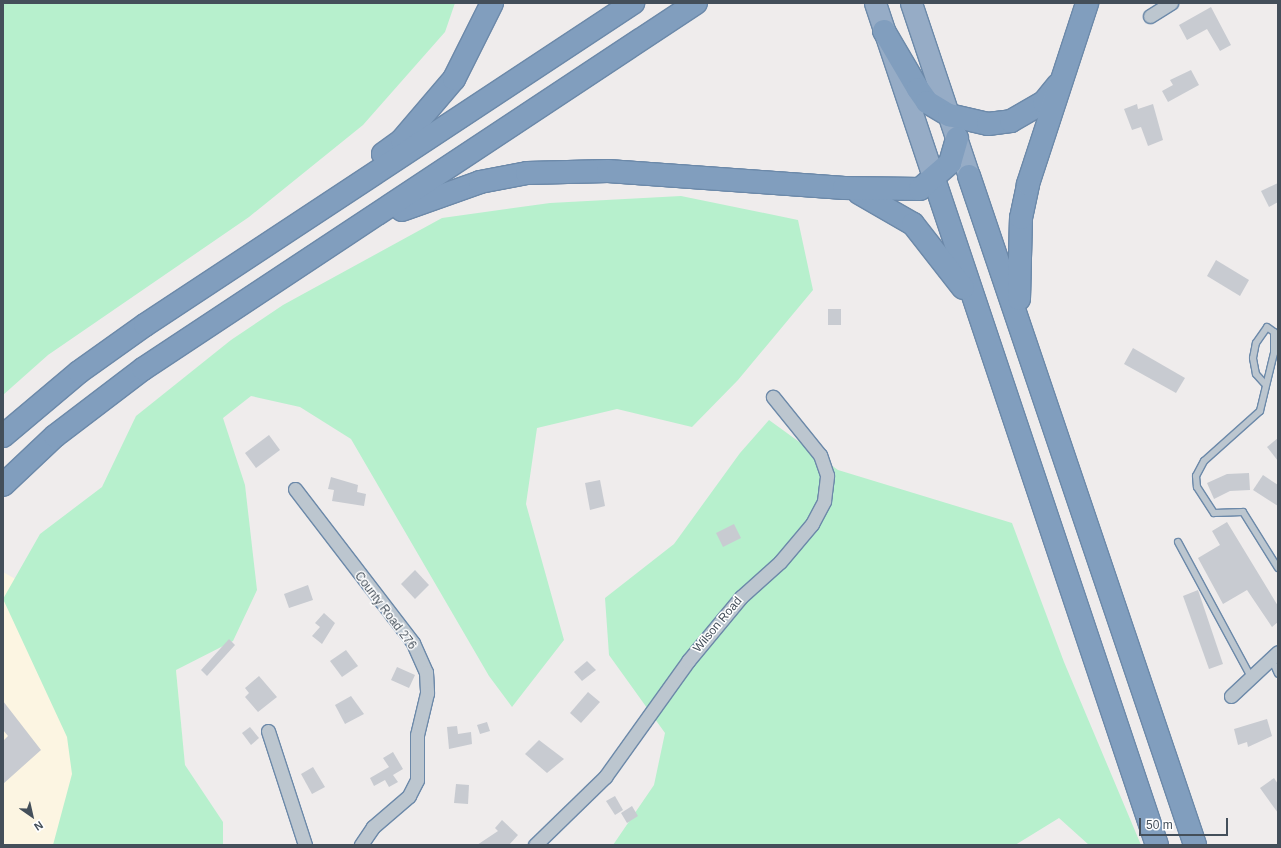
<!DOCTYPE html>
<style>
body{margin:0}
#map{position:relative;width:1281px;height:848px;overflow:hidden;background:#efecec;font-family:Helvetica,sans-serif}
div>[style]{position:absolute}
.commercial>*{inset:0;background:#fcf5e2}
.green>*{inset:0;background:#b7f0cd}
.building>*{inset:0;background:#c8cbd1}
.roads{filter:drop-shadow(1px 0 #6c89a9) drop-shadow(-1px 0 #6c89a9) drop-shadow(0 1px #6c89a9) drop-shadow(0 -1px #6c89a9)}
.service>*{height:6px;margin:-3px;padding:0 3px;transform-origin:3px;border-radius:3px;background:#bcc6cf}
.minor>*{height:13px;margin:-6.5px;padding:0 6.5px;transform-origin:6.5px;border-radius:6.5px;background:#bcc6cf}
.trunk>*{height:21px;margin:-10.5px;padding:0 10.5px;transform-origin:10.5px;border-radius:10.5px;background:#96acc6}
.motorway>*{height:22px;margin:-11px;padding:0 11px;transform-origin:11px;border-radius:11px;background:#819ebe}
span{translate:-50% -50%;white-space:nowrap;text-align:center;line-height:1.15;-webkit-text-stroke:3px #fff;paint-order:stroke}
.street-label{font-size:12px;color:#444f5a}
.frame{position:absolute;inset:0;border:4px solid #444f5a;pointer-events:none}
.north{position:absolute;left:12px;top:796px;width:40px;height:40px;-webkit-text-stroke:3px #fff;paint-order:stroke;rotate:146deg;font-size:11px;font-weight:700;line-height:16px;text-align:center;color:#444f5a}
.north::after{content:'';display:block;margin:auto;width:14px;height:18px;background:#444f5a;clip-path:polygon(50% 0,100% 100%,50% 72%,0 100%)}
.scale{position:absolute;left:1139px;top:818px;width:89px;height:18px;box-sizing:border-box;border:2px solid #444f5a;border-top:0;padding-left:5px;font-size:12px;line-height:14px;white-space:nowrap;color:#444f5a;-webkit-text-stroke:3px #fff;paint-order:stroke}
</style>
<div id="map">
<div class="commercial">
<i style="clip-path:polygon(3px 572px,176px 670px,192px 845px,3px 845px)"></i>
</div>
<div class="green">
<i style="clip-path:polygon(3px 3px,455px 3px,445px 32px,363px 125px,249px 217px,48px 355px,3px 395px)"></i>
<i style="clip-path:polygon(681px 196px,798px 220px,813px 290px,738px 380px,692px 427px,617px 409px,537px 428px,526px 504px,564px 640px,512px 707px,489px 676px,351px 439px,300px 407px,251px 396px,223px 418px,245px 485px,257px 590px,233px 641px,176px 670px,185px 765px,223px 822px,223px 845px,53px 845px,72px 774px,67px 737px,3px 599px,40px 534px,102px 487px,136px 416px,231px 340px,283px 305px,442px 218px,550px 203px)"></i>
<i style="clip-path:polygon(769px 420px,838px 470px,1012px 523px,1064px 662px,1141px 845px,1089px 845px,1059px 818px,1015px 845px,613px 845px,654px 785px,665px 733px,609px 655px,605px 598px,674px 544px,740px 453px)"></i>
</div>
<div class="building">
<i style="clip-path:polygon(1211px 7px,1231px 45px,1220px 51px,1207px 29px,1187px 40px,1179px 25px)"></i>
<i style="clip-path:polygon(1191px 70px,1199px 85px,1168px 102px,1162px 91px,1173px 85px,1170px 80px)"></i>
<i style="clip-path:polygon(1137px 104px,1138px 109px,1153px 104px,1163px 140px,1148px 146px,1141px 127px,1132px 130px,1124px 109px)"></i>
<i style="clip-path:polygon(1278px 183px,1278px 202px,1269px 207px,1261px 191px)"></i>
<i style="clip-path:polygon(1216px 260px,1249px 280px,1240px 296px,1207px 276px)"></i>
<i style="clip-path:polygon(828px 309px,841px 309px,841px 325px,828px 325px)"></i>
<i style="clip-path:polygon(1133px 348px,1185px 378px,1176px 393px,1124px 364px)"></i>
<i style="clip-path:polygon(269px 435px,280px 450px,256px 468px,245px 453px)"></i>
<i style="clip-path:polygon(1278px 438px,1278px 461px,1267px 447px)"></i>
<i style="clip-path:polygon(1249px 473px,1250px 490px,1230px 491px,1214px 499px,1207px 483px,1227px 474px)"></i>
<i style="clip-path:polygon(1263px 475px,1278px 485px,1278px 506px,1253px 490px)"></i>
<i style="clip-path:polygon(331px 477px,358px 485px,357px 492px,366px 494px,364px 506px,332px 501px,334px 490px,328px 489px)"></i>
<i style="clip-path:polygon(600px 480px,605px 506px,590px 510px,585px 483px)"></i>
<i style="clip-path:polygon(1227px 522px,1278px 606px,1278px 622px,1272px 627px,1247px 590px,1223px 604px,1198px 558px,1220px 545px,1212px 531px)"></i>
<i style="clip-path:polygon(734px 524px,741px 538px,723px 547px,716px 533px)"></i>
<i style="clip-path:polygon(415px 570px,429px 585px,415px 599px,401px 584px)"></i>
<i style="clip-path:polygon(308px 585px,313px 600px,289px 608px,284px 594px)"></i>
<i style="clip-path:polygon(1198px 590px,1223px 664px,1209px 669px,1183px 596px)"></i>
<i style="clip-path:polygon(324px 613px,335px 623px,322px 644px,312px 636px,320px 627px,315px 623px)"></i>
<i style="clip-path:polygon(229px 639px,235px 645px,207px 676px,201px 670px)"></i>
<i style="clip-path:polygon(346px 650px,358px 666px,342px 677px,330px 661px)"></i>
<i style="clip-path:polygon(587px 661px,596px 670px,582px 681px,574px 672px)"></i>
<i style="clip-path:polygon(397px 667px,415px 675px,409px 688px,391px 680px)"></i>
<i style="clip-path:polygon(259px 676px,277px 697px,258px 712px,245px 697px,249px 693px,245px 688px)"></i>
<i style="clip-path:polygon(588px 692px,600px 702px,581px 723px,570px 713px)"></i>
<i style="clip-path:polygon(351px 696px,364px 714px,345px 724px,335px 705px)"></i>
<i style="clip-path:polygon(3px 701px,41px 750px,3px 784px,3px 741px,8px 736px,3px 730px)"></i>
<i style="clip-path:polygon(1267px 719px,1272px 736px,1248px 747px,1247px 742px,1238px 745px,1234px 729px)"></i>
<i style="clip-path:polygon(487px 722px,490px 731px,480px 734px,477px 725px)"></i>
<i style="clip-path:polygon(457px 726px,458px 734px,471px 732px,472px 744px,449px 749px,447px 727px)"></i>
<i style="clip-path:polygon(250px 727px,259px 738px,251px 745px,242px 733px)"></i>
<i style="clip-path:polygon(539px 740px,564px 759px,547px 773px,525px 754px)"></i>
<i style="clip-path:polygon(393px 752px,403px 769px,393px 775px,398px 782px,389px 787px,385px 780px,374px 786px,370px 778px,389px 767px,383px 758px)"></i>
<i style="clip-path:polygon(313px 767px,325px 787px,312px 794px,301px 774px)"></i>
<i style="clip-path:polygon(1274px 778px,1278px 784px,1278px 813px,1260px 788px)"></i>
<i style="clip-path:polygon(456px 784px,469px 785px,468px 804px,454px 803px)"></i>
<i style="clip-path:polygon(615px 796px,623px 810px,615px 815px,606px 801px)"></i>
<i style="clip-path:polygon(632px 806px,638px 816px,627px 823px,621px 813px)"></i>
<i style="clip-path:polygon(502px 820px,518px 835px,509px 845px,477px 845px,498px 831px,495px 828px)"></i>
</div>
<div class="roads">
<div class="service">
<i style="left:1264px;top:383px;width:12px;rotate:-132deg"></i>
<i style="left:1256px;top:374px;width:16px;rotate:-101deg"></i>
<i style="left:1253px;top:358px;width:15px;rotate:-79deg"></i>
<i style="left:1256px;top:343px;width:19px;rotate:-55deg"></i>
<i style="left:1267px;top:327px;width:9px;rotate:36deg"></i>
<i style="left:1274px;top:332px;width:21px;rotate:90deg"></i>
<i style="left:1274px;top:353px;width:60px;rotate:103.6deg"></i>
<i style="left:1260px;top:411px;width:75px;rotate:138.2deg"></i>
<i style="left:1204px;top:461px;width:17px;rotate:118deg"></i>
<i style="left:1196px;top:476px;width:11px;rotate:85deg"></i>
<i style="left:1197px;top:487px;width:31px;rotate:57deg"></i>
<i style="left:1214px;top:513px;width:29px;rotate:-2deg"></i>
<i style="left:1243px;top:512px;width:66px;rotate:58deg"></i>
<i style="left:1178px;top:542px;width:153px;rotate:61.6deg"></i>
<i style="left:1271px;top:658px;width:17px;rotate:66deg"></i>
</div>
<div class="minor">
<i style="left:1150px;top:16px;width:25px;rotate:-32deg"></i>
<i style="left:295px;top:489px;width:194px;rotate:52.5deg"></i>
<i style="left:413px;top:643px;width:32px;rotate:66deg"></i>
<i style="left:426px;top:672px;width:21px;rotate:87deg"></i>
<i style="left:427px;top:693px;width:43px;rotate:103.4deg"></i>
<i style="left:417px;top:735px;width:45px;rotate:90deg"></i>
<i style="left:417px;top:780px;width:18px;rotate:117deg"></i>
<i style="left:409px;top:796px;width:48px;rotate:139.3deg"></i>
<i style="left:373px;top:827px;width:22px;rotate:124deg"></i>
<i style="left:1231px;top:696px;width:64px;rotate:-43.1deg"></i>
<i style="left:268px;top:731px;width:120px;rotate:72deg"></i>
<i style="left:535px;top:845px;width:98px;rotate:-44.2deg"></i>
<i style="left:605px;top:777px;width:143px;rotate:-54.4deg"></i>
<i style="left:688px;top:661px;width:83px;rotate:-50.4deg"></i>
<i style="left:741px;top:597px;width:52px;rotate:-41.9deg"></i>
<i style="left:780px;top:562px;width:50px;rotate:-49.9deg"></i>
<i style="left:812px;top:524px;width:26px;rotate:-62deg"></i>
<i style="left:824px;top:501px;width:26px;rotate:-83deg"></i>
<i style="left:827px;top:475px;width:21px;rotate:-109deg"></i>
<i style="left:820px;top:455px;width:75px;rotate:-129deg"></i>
</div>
<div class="trunk">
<i style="left:875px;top:3px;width:186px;rotate:71.5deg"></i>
<i style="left:911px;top:3px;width:182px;rotate:71.5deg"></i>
</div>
<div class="motorway">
<i style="left:884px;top:31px;width:67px;rotate:59.6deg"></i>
<i style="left:918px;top:89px;width:16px;rotate:55deg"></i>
<i style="left:927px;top:102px;width:26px;rotate:31deg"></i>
<i style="left:949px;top:115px;width:40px;rotate:13deg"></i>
<i style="left:988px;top:124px;width:23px;rotate:-7deg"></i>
<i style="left:1011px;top:121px;width:38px;rotate:-30deg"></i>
<i style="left:1044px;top:102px;width:22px;rotate:-51deg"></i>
<i style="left:383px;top:154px;width:24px;rotate:-36deg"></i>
<i style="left:402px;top:140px;width:80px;rotate:-49.6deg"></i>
<i style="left:454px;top:79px;width:85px;rotate:-63.4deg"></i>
<i style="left:969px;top:176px;width:706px;rotate:71.33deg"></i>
<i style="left:934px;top:179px;width:702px;rotate:71.49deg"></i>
<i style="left:859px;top:193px;width:62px;rotate:29.9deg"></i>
<i style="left:913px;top:224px;width:81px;rotate:52deg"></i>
<i style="left:402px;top:210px;width:83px;rotate:-19.7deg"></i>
<i style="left:480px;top:182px;width:48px;rotate:-10.8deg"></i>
<i style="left:527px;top:173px;width:81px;rotate:-1.4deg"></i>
<i style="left:608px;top:171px;width:237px;rotate:4.1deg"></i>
<i style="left:844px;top:188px;width:76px;rotate:0.8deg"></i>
<i style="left:920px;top:189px;width:40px;rotate:-41deg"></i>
<i style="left:950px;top:163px;width:26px;rotate:-74deg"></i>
<i style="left:1019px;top:299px;width:81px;rotate:-88.6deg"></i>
<i style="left:1021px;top:218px;width:35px;rotate:-78deg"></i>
<i style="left:1028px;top:184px;width:190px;rotate:-71.9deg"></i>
<i style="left:3px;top:436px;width:99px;rotate:-40.1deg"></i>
<i style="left:79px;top:372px;width:81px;rotate:-35.5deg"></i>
<i style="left:145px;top:325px;width:585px;rotate:-33.42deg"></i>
<i style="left:3px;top:485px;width:71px;rotate:-43.3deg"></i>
<i style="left:55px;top:436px;width:111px;rotate:-37.3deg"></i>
<i style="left:143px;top:369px;width:663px;rotate:-33.5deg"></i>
</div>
</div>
<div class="street-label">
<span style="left:385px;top:611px;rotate:53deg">County Road 276</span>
<span style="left:718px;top:625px;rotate:-50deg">Wilson Road</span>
</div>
<div class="frame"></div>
<div class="north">N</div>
<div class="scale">50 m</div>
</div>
